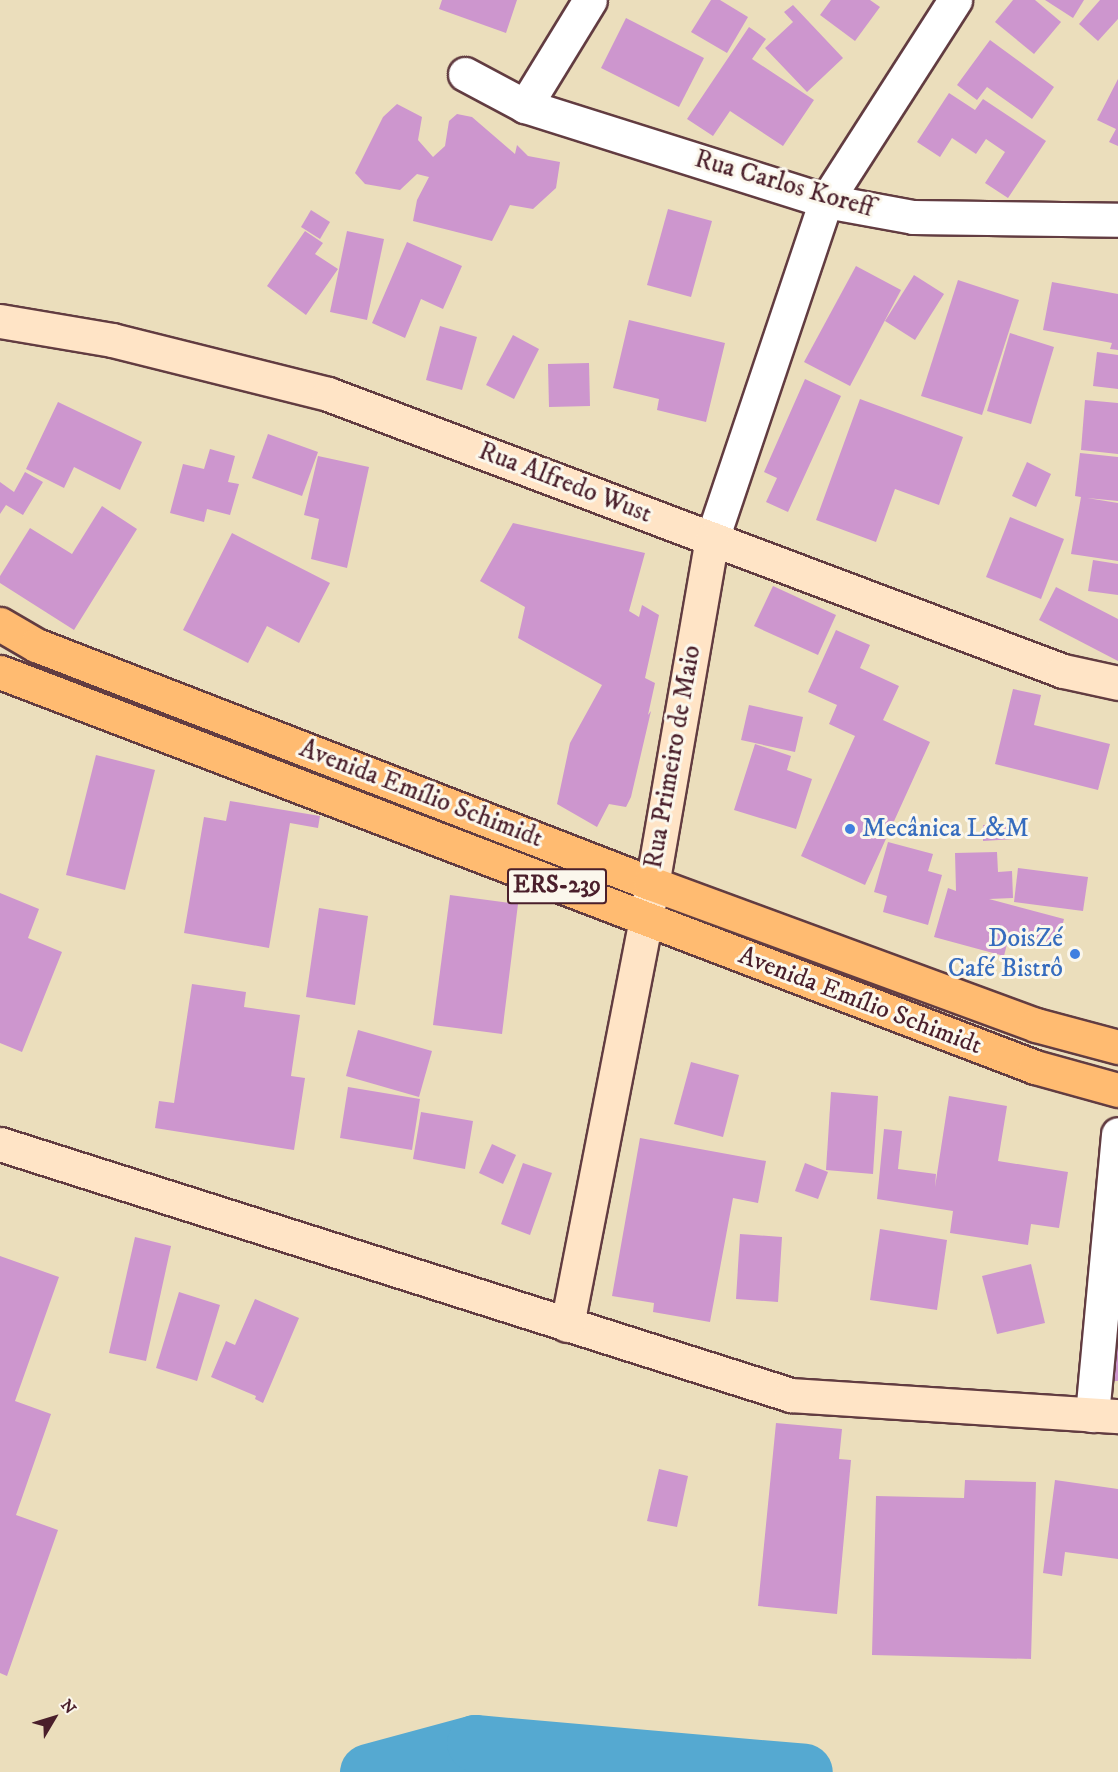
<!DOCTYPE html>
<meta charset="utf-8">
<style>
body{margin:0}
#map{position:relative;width:1118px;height:1772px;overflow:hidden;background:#ebdebc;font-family:"IM FELL DW Pica",serif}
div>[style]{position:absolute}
.river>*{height:57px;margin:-28.5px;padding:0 28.5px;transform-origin:28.5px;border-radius:28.5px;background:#55a9d1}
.building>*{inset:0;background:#cd96ce}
.roads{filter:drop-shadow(2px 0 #623c41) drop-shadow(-2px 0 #623c41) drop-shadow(0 2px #623c41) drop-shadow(0 -2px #623c41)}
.street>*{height:33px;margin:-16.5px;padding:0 16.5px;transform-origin:16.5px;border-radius:16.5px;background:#fff}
.secondary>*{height:33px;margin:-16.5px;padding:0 16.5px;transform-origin:16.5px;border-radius:16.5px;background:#ffe4c6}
.primary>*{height:33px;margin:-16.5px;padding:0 16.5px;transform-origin:16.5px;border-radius:16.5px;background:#ffbb71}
.dots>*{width:16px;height:16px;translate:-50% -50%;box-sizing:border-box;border:3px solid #fbf7ec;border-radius:50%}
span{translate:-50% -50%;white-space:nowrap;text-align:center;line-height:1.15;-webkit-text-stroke:6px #fbf7ec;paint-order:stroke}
.shield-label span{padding:2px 4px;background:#fbf7ec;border:2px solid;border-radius:4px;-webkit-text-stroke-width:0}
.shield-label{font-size:24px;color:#4a1f2b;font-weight:700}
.street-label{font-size:26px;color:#4a1f2b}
.shop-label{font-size:26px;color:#366cbe}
.left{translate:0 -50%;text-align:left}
.right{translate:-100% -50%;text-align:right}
.north{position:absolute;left:24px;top:1688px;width:60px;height:60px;-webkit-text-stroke:4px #fbf7ec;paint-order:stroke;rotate:52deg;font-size:16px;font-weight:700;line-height:24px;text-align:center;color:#4a1f2b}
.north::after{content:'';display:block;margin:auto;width:21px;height:27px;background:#4a1f2b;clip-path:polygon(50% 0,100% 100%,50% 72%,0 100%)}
</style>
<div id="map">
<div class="river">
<i style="left:368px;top:1772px;width:111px;rotate:-15.2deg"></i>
<i style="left:475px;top:1743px;width:330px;rotate:5deg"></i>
</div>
<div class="building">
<i style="clip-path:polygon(442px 0,517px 0,506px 33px,439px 9px)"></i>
<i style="clip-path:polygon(711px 0,720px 0,748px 17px,727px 53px,691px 32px)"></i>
<i style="clip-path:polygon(831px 0,870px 0,880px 7px,855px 41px,820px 15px)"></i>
<i style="clip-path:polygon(1013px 0,1035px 0,1061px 22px,1034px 54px,995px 22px)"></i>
<i style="clip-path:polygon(1045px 0,1084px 0,1073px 18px)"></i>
<i style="clip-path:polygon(1100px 0,1118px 0,1118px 19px,1098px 41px,1079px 24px)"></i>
<i style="clip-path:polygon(793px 5px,843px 58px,807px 92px,765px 48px,793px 22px,784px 12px)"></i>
<i style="clip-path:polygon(626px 18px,704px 58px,679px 107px,601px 68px)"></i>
<i style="clip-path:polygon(749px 27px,766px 39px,752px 59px,814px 100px,783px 146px,730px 111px,713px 136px,687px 119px)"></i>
<i style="clip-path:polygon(990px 40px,1054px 87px,1032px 119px,987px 87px,977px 100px,957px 85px)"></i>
<i style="clip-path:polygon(1118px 79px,1118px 146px,1109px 142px,1116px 129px,1097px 120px)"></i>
<i style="clip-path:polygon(949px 93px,975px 110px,983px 99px,1046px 141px,1008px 198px,985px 183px,1005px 152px,986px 139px,976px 154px,952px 138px,940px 157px,917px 142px)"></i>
<i style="clip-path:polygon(397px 104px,422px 117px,418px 140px,433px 157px,445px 146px,449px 121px,457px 114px,472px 117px,515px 154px,517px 145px,528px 156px,560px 162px,556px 188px,533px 209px,510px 205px,492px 241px,413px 221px,417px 200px,429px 177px,417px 174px,400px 190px,365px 184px,355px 173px,383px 117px)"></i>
<i style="clip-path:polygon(668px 209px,712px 221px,691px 297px,647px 285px)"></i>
<i style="clip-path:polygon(311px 210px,330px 222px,320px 239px,301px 227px)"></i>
<i style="clip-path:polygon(305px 231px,323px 243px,315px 254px,338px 269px,306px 315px,267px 286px)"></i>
<i style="clip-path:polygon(347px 231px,384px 239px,367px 320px,330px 312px)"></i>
<i style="clip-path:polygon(407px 242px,462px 266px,443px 309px,421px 299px,405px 338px,372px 323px)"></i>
<i style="clip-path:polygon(856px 266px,901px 290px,850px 386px,804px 362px)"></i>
<i style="clip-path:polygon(914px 275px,944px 294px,915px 340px,885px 321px)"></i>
<i style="clip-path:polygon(958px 280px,1019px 300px,982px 415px,921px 396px)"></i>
<i style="clip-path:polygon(1052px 282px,1118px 294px,1118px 350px,1110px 349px,1112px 343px,1043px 330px)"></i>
<i style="clip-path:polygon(629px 320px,725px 343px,706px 422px,657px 410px,659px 399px,613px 388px)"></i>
<i style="clip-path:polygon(440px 326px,477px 337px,462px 390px,426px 380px)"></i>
<i style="clip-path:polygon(1010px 333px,1054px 347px,1031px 424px,987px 411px)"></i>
<i style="clip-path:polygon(513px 335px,539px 349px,514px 399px,486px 385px)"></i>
<i style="clip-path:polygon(1097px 352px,1118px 355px,1118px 389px,1093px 386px)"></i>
<i style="clip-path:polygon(589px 363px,590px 406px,549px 407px,548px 364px)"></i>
<i style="clip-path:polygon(805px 379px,841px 396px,788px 512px,766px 502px,777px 478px,764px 472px)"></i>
<i style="clip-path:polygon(860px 399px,963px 437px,939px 505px,895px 489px,876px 542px,816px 520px)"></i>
<i style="clip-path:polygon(1085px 400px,1118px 403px,1118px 454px,1081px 450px)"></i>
<i style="clip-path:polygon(58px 402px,142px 442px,120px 490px,74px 467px,64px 488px,26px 469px)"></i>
<i style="clip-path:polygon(268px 434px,318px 452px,302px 496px,252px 478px)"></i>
<i style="clip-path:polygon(210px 449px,235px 456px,228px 482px,239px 484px,230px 515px,207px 509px,204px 522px,170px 513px,183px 464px,204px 469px)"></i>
<i style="clip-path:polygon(1080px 453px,1118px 457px,1118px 501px,1087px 498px,1118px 503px,1118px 561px,1071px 554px,1081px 497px,1075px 496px)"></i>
<i style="clip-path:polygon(318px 456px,369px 467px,347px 568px,311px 559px,319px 519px,304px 515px)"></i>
<i style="clip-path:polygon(1027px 462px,1051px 474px,1036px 507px,1012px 496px)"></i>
<i style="clip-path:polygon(25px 472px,43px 482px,23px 515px,6px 505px,0 514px,0 482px,14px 492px)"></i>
<i style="clip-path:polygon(102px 506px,137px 529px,74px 630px,0 583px,0 576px,30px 528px,72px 554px)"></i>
<i style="clip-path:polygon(1010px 517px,1064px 539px,1041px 599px,986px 577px)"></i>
<i style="clip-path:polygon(513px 523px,645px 553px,629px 611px,639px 617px,642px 605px,659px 615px,645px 678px,655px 683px,648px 715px,651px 711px,631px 797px,626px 807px,609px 804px,597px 827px,557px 804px,570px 743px,602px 685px,518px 638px,525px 607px,480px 581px)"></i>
<i style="clip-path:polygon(232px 533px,330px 583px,299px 643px,267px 626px,248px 663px,183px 630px)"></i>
<i style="clip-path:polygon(1093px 560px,1118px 564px,1118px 595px,1088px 591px)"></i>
<i style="clip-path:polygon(773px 586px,836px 615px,818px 655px,754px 626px)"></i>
<i style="clip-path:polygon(1056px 587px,1118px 619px,1118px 661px,1039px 620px)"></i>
<i style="clip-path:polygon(836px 630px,870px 645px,860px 668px,899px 686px,883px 720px,930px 742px,865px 885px,801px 856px,855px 736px,829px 724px,837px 705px,808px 692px)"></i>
<i style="clip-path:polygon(1013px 689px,1041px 695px,1034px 725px,1110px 744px,1098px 790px,995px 764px)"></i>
<i style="clip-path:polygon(749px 705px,803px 717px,795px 752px,741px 740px)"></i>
<i style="clip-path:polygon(755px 744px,791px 756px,787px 770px,812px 779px,796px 829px,734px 810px)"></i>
<i style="clip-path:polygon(96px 755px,155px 770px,125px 890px,66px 875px)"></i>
<i style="clip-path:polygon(230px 801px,320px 816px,318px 828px,290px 823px,269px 948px,184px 933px,204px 817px,226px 821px)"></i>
<i style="clip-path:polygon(1014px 823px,1014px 839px,983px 841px,983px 825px)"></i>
<i style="clip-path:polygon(888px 842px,933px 854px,928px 871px,942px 875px,928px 925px,883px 912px,887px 896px,874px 892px)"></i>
<i style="clip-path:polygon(997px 852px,998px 872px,1012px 871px,1013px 898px,989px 899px,1064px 919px,1057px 945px,1010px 932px,1004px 956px,934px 937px,948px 888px,956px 891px,955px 853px)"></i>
<i style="clip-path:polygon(1018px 868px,1088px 877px,1083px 911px,1014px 902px)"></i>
<i style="clip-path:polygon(0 893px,39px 909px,28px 938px,62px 952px,22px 1052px,0 1043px)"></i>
<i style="clip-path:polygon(450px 895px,518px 904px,502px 1034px,433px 1025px)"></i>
<i style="clip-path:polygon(319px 908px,368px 916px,355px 1005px,306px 997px)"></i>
<i style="clip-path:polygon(192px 984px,246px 992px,244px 1007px,300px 1015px,291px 1076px,305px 1078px,294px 1150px,155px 1128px,159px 1101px,174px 1103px)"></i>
<i style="clip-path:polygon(358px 1030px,432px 1051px,419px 1097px,346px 1076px)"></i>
<i style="clip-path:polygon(691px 1062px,739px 1075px,723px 1137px,674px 1124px)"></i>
<i style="clip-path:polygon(348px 1087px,420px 1099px,412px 1150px,340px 1138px)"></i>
<i style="clip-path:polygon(831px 1092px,878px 1096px,873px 1174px,826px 1170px)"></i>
<i style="clip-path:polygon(949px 1096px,1007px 1106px,998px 1161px,1068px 1172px,1059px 1228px,1031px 1224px,1028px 1245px,950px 1233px,953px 1211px,877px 1199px,884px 1129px,902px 1131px,898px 1169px,936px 1174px,935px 1187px)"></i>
<i style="clip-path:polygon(421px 1112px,473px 1121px,465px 1169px,413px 1159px)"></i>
<i style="clip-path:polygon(640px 1138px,766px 1161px,758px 1203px,733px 1198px,710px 1322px,653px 1312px,654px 1303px,612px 1296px)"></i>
<i style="clip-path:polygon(492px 1144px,516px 1155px,503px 1184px,479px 1173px)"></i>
<i style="clip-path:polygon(523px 1163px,552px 1173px,530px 1235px,501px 1224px)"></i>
<i style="clip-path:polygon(805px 1163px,828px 1172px,818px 1199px,795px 1191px)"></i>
<i style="clip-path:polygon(880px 1229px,947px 1240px,937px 1310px,870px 1300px)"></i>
<i style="clip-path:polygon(740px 1234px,782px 1237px,778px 1302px,736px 1299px)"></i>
<i style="clip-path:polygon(135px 1237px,171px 1246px,146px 1361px,109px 1353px)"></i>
<i style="clip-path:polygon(0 1256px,59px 1277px,15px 1401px,51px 1414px,16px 1515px,58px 1530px,7px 1676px,0 1673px)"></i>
<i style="clip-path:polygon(1031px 1264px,1045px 1323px,997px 1334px,982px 1276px)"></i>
<i style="clip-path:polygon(179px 1292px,220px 1305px,197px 1381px,156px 1368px)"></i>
<i style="clip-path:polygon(255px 1299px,299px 1318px,263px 1403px,255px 1399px,256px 1396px,211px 1377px,226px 1341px,235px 1345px)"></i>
<i style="clip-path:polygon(1109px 1335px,1118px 1335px,1118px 1381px,1112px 1381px)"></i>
<i style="clip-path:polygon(776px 1423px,842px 1429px,839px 1459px,851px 1460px,837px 1614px,758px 1606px)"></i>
<i style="clip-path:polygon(659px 1469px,688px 1476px,677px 1527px,647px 1521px)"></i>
<i style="clip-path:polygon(965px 1480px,1036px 1482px,1031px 1659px,872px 1655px,876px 1496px,964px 1498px)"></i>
<i style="clip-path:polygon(1055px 1480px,1118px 1489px,1118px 1559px,1065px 1552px,1062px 1576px,1043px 1573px)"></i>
</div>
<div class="roads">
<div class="street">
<i style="left:465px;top:74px;width:68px;rotate:28.1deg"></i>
<i style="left:525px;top:106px;width:316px;rotate:17.5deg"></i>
<i style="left:826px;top:201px;width:88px;rotate:10.4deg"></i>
<i style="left:913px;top:217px;width:205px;rotate:0.8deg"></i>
<i style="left:525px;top:106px;width:124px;rotate:-58.5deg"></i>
<i style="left:712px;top:539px;width:357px;rotate:-71.4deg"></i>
<i style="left:826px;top:201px;width:239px;rotate:-57.3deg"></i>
<i style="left:1092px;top:1415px;width:282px;rotate:-84.7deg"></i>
</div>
<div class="secondary">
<i style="left:0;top:321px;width:114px;rotate:9.6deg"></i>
<i style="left:112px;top:340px;width:223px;rotate:14deg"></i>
<i style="left:328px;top:394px;width:785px;rotate:20.65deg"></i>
<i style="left:1063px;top:671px;width:56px;rotate:12.3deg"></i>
<i style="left:0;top:1144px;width:830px;rotate:17.61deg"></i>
<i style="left:791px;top:1395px;width:328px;rotate:3.7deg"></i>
<i style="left:567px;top:1325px;width:413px;rotate:-79deg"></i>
<i style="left:646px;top:920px;width:387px;rotate:-80.2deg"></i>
</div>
<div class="primary">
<i style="left:0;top:624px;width:42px;rotate:30.3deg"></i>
<i style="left:36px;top:645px;width:659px;rotate:21.19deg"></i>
<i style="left:650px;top:883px;width:411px;rotate:20.2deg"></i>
<i style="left:1036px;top:1025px;width:85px;rotate:15deg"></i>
<i style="left:0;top:672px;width:1108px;rotate:20.89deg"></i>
<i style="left:1035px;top:1067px;width:86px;rotate:15.5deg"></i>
</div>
</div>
<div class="dots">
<i style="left:850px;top:829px;background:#3f7fe0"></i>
<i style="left:1075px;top:954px;background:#3f7fe0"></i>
</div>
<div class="shield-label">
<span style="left:557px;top:886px">ERS-239</span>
</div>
<div class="street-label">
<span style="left:784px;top:184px;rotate:16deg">Rua Carlos Koreff</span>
<span style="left:565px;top:483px;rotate:21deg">Rua Alfredo Wust</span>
<span style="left:673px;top:757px;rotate:-80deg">Rua Primeiro de Maio</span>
<span style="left:421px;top:794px;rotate:21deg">Avenida Emílio Schimidt</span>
<span style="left:860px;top:1001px;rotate:21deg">Avenida Emílio Schimidt</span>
</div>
<div class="shop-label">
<span class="left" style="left:862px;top:829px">Mecânica L&amp;M</span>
<span class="right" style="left:1063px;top:954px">DoisZé<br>Café Bistrô</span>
</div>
<div class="north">N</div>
</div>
